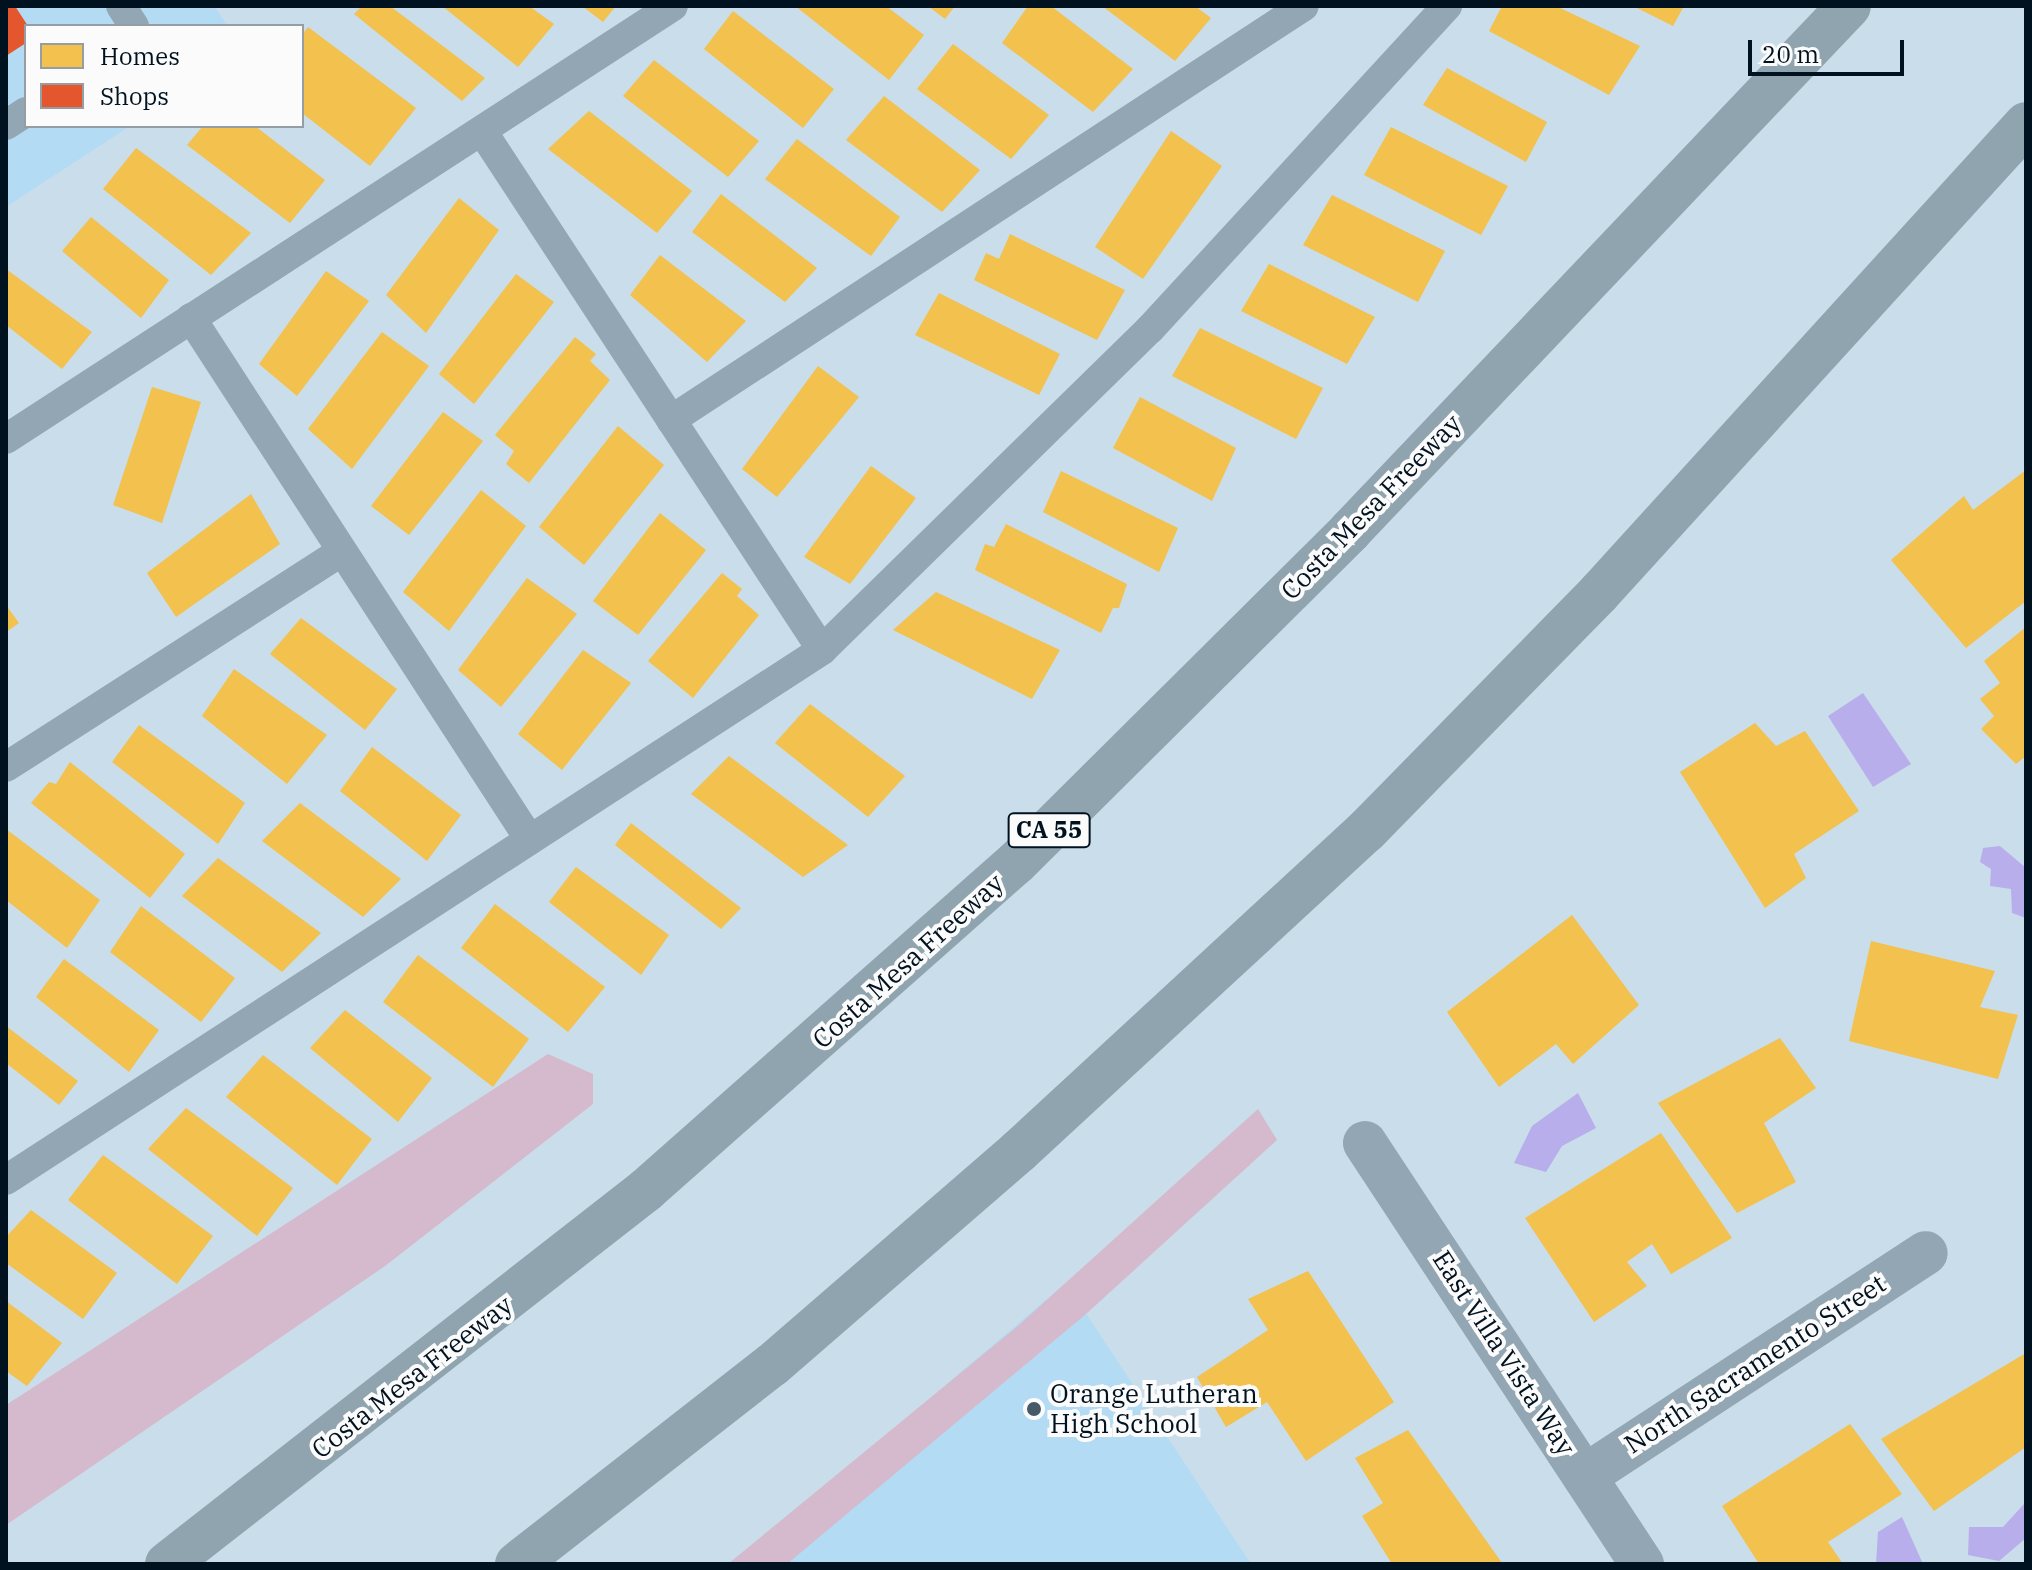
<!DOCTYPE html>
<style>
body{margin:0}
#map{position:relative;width:2032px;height:1570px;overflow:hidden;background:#c9ddea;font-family:"IBM Plex Serif",serif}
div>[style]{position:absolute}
.built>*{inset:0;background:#b4dbf4}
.green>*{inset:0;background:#d5b9cc}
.water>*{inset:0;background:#b8aeeb}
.homes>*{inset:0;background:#f2c14e}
.shops>*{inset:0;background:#e4572e}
.service>*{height:30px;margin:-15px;padding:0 15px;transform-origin:15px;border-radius:15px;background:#92a6b3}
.minor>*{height:44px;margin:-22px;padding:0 22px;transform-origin:22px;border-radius:22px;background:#92a6b3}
.motorway>*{height:44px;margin:-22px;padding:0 22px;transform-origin:22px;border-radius:22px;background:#90a4af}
.dots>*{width:22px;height:22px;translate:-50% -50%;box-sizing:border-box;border:4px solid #fbfbfb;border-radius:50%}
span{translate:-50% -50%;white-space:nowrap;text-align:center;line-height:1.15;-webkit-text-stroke:8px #fbfbfb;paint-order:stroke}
.shield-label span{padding:2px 6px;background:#fbfbfb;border:2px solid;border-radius:6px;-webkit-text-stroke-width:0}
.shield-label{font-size:24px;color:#001220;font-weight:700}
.street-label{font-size:26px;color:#001220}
.poi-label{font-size:26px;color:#001220}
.left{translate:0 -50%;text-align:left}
.frame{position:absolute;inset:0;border:8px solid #001220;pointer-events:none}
.legend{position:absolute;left:24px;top:24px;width:280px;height:104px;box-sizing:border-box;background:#fbfbfb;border:2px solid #979ea3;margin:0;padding:10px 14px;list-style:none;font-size:24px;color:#001220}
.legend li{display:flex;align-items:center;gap:16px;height:40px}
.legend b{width:40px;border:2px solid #979ea3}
.scale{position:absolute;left:1748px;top:40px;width:156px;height:36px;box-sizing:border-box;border:4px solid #001220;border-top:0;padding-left:10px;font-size:24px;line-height:28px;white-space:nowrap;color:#001220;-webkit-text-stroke:6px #fbfbfb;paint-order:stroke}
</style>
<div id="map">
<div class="built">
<i style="clip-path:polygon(6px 6px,214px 6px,228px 26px,26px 26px,26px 126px,130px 126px,6px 207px)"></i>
<i style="clip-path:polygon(1066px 1283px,1251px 1564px,728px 1564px,818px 1493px)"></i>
</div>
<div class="green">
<i style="clip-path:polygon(548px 1054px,593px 1074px,593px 1104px,385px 1266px,6px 1525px,6px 1405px)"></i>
<i style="clip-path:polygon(1258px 1109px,1277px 1140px,1086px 1314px,787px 1564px,728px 1564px,1019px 1325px)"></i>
</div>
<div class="water">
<i style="clip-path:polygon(1863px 693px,1911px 764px,1873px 787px,1828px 716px)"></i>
<i style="clip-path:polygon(2000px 846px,2026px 868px,2026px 918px,2012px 913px,2011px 889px,1990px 886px,1991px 869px,1980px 862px,1983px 848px)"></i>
<i style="clip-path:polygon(1578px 1093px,1596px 1128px,1562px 1146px,1546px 1172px,1514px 1163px,1532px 1126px)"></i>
<i style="clip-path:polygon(2024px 1504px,2026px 1538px,1999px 1561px,1968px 1555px,1969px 1527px,2003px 1527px)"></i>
<i style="clip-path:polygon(1902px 1517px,1923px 1564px,1876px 1564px,1878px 1532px)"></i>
</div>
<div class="homes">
<i style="clip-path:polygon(362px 6px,390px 6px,485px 78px,462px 101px,354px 14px)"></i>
<i style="clip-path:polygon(442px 6px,529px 6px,554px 24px,518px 67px)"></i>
<i style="clip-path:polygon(582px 6px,616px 6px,603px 22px)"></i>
<i style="clip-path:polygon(795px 6px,886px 6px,924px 35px,889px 80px)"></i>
<i style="clip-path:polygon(928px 6px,955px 6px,945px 19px)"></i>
<i style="clip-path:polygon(1028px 6px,1051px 6px,1133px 69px,1093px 112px,1002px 43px)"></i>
<i style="clip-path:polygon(1102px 6px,1195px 6px,1211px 18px,1175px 61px)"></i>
<i style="clip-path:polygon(1502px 6px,1556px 6px,1640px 46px,1609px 95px,1489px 31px)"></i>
<i style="clip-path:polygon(1633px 6px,1684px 6px,1673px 26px)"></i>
<i style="clip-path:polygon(733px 11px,834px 89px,803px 128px,704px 49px)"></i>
<i style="clip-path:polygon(308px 27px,416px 108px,370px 166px,302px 113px,302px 35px)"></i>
<i style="clip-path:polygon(953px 44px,1049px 115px,1011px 159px,917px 89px)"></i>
<i style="clip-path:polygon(654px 60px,759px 141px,728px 177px,623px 96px)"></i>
<i style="clip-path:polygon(1447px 68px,1547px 122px,1526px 162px,1423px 105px)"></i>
<i style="clip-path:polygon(884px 96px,980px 170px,942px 212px,846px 140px)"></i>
<i style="clip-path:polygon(589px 111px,692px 191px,657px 233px,548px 149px)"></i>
<i style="clip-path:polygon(203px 126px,255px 126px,325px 180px,290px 223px,187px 145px)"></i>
<i style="clip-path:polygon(1391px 127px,1508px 186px,1481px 235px,1364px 175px)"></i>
<i style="clip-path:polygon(1171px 131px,1222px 166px,1143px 279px,1095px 247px)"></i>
<i style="clip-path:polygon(797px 139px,900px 217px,871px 256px,765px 179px)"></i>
<i style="clip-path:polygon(136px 148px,251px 233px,211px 275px,103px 189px)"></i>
<i style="clip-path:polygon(721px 194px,817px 268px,785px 302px,692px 232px)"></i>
<i style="clip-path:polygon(1332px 195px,1445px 251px,1418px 302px,1303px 245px)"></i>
<i style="clip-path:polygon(459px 198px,499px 230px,426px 333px,386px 295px)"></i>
<i style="clip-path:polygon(91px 217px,169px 280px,141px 318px,62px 251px)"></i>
<i style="clip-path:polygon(1010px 234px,1125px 290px,1097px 340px,974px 280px,986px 253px,999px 259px)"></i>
<i style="clip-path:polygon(660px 255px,746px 321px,707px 362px,630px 295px)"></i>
<i style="clip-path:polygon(1269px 264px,1375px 317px,1347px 364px,1241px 311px)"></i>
<i style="clip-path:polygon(6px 269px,92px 332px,62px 369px,6px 325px)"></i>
<i style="clip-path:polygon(326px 271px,369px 301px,297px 396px,259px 364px)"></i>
<i style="clip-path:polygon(516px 274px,554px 302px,474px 404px,439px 374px)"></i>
<i style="clip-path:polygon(939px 293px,1060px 354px,1039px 395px,915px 335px)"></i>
<i style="clip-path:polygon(1200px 328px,1323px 388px,1296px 439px,1172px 376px)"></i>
<i style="clip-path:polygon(382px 332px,429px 366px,352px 469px,308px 429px)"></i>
<i style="clip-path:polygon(575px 337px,596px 354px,590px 361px,610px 380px,529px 483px,506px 464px,514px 451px,495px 435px)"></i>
<i style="clip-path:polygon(818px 366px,859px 397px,777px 497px,742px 469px)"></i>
<i style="clip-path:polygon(152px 387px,201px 402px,162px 523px,113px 505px)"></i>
<i style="clip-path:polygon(1140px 397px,1236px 448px,1212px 501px,1113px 448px)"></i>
<i style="clip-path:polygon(443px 412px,483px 441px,409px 535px,371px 506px)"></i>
<i style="clip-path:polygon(618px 426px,664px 465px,584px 565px,539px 527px)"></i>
<i style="clip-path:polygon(871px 466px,916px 498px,850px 584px,804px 557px)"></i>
<i style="clip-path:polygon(2026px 470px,2026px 601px,1966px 648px,1891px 560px,1964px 496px,1973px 510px)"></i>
<i style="clip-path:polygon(1061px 471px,1178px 528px,1159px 572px,1043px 512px)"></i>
<i style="clip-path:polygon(481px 490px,526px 526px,449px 631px,403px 592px)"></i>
<i style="clip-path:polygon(251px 494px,280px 544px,176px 617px,147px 573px)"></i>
<i style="clip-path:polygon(660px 513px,706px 550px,638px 635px,593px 601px)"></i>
<i style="clip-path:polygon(1006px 524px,1127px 584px,1119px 608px,1113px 608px,1101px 633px,975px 570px,985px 544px,994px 547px)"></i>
<i style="clip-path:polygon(722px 573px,742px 589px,737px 596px,759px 615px,693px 698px,648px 661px)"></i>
<i style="clip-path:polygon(527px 578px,577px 614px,501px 707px,458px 670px)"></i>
<i style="clip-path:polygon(936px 592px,1060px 650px,1032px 699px,893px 630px)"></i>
<i style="clip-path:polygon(6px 605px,19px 623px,6px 632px)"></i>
<i style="clip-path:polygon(301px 618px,397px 689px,365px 730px,270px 654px)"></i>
<i style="clip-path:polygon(2026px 627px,2026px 756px,2016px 764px,1981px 729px,1994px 716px,1980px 699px,2000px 683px,1984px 661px)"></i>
<i style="clip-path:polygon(583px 650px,631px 683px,562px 770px,518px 734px)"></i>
<i style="clip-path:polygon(234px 669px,327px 735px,287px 784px,202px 716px)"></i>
<i style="clip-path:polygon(810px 704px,905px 776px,868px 817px,775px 743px)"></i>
<i style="clip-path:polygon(1755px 723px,1776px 746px,1805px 731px,1859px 811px,1794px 854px,1806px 878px,1765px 908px,1680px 772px)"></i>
<i style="clip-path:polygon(139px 725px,245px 803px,218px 844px,112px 762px)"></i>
<i style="clip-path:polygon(372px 747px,461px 815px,427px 861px,340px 791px)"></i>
<i style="clip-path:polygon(729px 756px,848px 845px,803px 877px,691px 794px)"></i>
<i style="clip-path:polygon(70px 762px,185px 854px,150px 898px,31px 803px,49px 782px,56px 784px)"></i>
<i style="clip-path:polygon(300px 803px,401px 879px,363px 917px,262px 841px)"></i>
<i style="clip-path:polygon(631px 823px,741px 908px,721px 929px,615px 845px)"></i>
<i style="clip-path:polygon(6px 829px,100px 900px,67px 948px,6px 900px)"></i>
<i style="clip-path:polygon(218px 858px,321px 933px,282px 972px,182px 896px)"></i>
<i style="clip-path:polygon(576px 867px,669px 935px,641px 975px,549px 902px)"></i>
<i style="clip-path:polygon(495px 904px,605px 987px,568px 1032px,461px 948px)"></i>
<i style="clip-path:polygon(141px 906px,235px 978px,201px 1022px,110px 952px)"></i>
<i style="clip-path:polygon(1572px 915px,1639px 1005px,1573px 1064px,1556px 1044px,1499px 1087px,1447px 1012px)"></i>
<i style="clip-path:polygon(1871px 941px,1995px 971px,1980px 1007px,2018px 1015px,1998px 1079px,1849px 1041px)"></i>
<i style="clip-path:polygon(418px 955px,529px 1039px,493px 1087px,383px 1002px)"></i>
<i style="clip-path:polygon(64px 959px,159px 1030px,129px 1072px,36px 997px)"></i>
<i style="clip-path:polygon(345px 1010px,432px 1078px,398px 1122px,310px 1048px)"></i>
<i style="clip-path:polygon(6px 1026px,78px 1081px,59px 1105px,6px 1063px)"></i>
<i style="clip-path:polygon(1780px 1038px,1816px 1088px,1764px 1123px,1796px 1182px,1737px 1213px,1658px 1103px)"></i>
<i style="clip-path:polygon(263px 1055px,372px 1139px,337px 1185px,226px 1097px)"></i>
<i style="clip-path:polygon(186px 1108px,293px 1188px,257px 1236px,148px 1149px)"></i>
<i style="clip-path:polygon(1661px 1133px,1732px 1238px,1671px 1274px,1652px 1244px,1627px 1262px,1647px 1286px,1594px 1322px,1525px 1218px)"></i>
<i style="clip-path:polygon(103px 1155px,213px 1236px,177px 1284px,68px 1200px)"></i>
<i style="clip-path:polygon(31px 1210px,117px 1273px,83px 1319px,6px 1263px,6px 1237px)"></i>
<i style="clip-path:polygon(1308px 1271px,1394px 1402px,1306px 1461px,1267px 1402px,1226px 1427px,1197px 1377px,1268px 1330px,1248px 1299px)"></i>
<i style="clip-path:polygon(6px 1301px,62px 1343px,27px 1386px,6px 1371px)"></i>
<i style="clip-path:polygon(2026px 1353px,2026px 1447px,1934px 1511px,1881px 1439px)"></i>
<i style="clip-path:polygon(1850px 1424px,1902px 1494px,1828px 1542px,1843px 1564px,1759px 1564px,1722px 1506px)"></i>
<i style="clip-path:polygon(1408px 1430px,1502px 1563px,1392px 1564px,1362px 1516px,1383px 1503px,1355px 1458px)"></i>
</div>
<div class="shops">
<i style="clip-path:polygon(6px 6px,15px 6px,28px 26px,26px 43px,6px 56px)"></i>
</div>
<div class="service">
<i style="left:121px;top:6px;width:24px;rotate:57deg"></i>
<i style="left:6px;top:125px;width:24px;rotate:-33deg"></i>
<i style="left:482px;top:131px;width:620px;rotate:56.77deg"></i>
<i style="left:191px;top:318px;width:622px;rotate:57deg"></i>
<i style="left:671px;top:420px;width:756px;rotate:-33.19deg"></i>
<i style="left:6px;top:439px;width:795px;rotate:-32.99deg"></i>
<i style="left:6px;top:767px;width:398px;rotate:-32.7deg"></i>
<i style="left:6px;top:1180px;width:973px;rotate:-33deg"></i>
<i style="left:822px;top:650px;width:459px;rotate:-44.4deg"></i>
<i style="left:1150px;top:329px;width:439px;rotate:-47.4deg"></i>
</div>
<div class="minor">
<i style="left:1365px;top:1143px;width:504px;rotate:56.66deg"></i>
<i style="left:1585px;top:1476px;width:407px;rotate:-33.2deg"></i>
</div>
<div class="motorway">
<i style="left:167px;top:1564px;width:608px;rotate:-37.98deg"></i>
<i style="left:646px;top:1190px;width:494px;rotate:-41.5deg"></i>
<i style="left:1016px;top:863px;width:471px;rotate:-44.8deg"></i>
<i style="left:1350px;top:531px;width:724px;rotate:-46.45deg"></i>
<i style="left:517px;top:1564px;width:323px;rotate:-38deg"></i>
<i style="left:772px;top:1365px;width:327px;rotate:-40.9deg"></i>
<i style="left:1019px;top:1151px;width:472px;rotate:-42.7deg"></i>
<i style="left:1366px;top:831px;width:333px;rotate:-45.6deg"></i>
<i style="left:1599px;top:593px;width:634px;rotate:-47.68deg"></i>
</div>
<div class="dots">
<i style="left:1034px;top:1409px;background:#465967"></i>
</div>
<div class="shield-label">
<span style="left:1049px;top:830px">CA 55</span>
</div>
<div class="street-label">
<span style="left:1371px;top:507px;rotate:-46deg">Costa Mesa Freeway</span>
<span style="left:908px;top:961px;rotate:-42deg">Costa Mesa Freeway</span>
<span style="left:1504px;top:1353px;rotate:57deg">East Villa Vista Way</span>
<span style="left:1755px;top:1364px;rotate:-33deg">North Sacramento Street</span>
<span style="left:412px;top:1377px;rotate:-38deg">Costa Mesa Freeway</span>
</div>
<div class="poi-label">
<span class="left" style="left:1050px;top:1409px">Orange Lutheran<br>High School</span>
</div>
<div class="frame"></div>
<ul class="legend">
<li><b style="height:22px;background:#f2c14e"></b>Homes</li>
<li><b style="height:22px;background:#e4572e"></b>Shops</li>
</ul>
<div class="scale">20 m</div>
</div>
